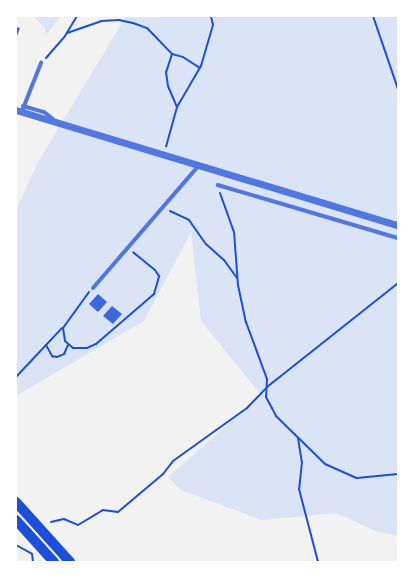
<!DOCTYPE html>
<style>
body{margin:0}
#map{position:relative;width:414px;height:578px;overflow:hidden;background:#f2f2f2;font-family:"Archivo Narrow",sans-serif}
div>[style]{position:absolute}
.green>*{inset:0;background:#dbe4f7}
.building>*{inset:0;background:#3d67dc}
.path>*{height:2px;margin:-1px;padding:0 1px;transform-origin:1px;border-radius:1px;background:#1d4ed8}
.pedestrian>*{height:3.5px;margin:-1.75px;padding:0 1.75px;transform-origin:1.75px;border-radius:1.75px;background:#5277de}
.minor>*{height:4px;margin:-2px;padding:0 2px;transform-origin:2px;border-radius:2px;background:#5277de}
.tertiary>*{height:7px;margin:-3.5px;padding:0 3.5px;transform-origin:3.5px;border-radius:3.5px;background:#5277de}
.primary>*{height:10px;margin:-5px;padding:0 5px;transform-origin:5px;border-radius:5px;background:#1d4ed8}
span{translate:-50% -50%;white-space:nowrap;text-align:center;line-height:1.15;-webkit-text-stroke:3px #fff;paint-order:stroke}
.frame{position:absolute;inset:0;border:17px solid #fff;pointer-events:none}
</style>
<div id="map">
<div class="green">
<i style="clip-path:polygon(33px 16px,61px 16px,45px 36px,45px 28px)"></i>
<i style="clip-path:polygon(126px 16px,398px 16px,398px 536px,378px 532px,336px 513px,262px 520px,181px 490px,168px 477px,261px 395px,201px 321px,191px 232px,144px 321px,16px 396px,16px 210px,38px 162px)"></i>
</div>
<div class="building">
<i style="clip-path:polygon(16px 27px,20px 28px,16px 39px)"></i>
<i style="clip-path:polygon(98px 294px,107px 302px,98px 312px,89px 304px)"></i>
<i style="clip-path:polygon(112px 306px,122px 314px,113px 324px,103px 316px)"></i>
</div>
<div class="path">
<i style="left:373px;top:16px;width:77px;rotate:71.1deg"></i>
<i style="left:67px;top:33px;width:36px;rotate:-19deg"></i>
<i style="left:101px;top:21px;width:18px;rotate:-3deg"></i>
<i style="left:119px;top:20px;width:14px;rotate:12deg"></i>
<i style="left:133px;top:23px;width:15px;rotate:20deg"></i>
<i style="left:147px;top:28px;width:36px;rotate:46deg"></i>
<i style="left:172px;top:54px;width:19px;rotate:108deg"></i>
<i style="left:166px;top:72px;width:14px;rotate:82deg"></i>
<i style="left:168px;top:86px;width:23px;rotate:67deg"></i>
<i style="left:177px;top:107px;width:41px;rotate:105.4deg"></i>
<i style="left:172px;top:54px;width:11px;rotate:15deg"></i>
<i style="left:183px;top:57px;width:20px;rotate:33deg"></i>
<i style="left:46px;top:58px;width:29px;rotate:-49deg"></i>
<i style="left:65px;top:36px;width:23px;rotate:-59deg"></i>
<i style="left:177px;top:107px;width:48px;rotate:-59.7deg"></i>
<i style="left:201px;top:66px;width:43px;rotate:-73.7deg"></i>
<i style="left:213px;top:25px;width:9px;rotate:-103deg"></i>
<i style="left:220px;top:193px;width:41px;rotate:70.3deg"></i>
<i style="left:234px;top:232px;width:53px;rotate:85.7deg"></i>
<i style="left:238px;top:285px;width:38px;rotate:78deg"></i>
<i style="left:246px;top:322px;width:61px;rotate:69.8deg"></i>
<i style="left:267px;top:379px;width:18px;rotate:93deg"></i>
<i style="left:266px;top:397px;width:21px;rotate:62deg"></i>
<i style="left:276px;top:416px;width:69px;rotate:44.4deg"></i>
<i style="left:325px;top:464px;width:35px;rotate:24deg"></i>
<i style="left:357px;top:478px;width:41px;rotate:-5.6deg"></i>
<i style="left:170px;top:211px;width:21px;rotate:25deg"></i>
<i style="left:189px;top:220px;width:29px;rotate:55deg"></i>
<i style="left:206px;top:244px;width:24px;rotate:42deg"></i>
<i style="left:224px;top:260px;width:22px;rotate:54deg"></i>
<i style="left:89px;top:292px;width:44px;rotate:125.8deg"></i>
<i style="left:63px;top:328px;width:13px;rotate:81deg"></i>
<i style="left:65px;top:341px;width:11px;rotate:41deg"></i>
<i style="left:73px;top:348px;width:14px"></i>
<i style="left:87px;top:348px;width:10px;rotate:-24deg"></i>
<i style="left:96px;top:344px;width:77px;rotate:-40.8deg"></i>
<i style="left:154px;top:294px;width:19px;rotate:-74deg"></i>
<i style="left:159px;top:276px;width:7px;rotate:-124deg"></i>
<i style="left:155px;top:270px;width:28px;rotate:-141deg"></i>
<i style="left:46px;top:345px;width:13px;rotate:61deg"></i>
<i style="left:52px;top:356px;width:5px;rotate:11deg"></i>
<i style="left:57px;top:357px;width:8px;rotate:-23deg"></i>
<i style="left:64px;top:354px;width:10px;rotate:-66deg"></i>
<i style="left:16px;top:377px;width:67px;rotate:-46.8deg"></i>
<i style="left:298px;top:438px;width:24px;rotate:81deg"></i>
<i style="left:302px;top:462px;width:27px;rotate:96deg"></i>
<i style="left:299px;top:489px;width:75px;rotate:75.4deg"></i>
<i style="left:51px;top:522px;width:13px;rotate:-13deg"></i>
<i style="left:64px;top:519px;width:15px;rotate:23deg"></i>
<i style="left:78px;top:525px;width:29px;rotate:-31deg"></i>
<i style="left:103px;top:510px;width:15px;rotate:8deg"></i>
<i style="left:118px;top:512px;width:59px;rotate:-40.2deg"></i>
<i style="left:163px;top:474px;width:16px;rotate:-52deg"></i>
<i style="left:173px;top:461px;width:91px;rotate:-35.6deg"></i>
<i style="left:247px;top:408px;width:29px;rotate:-46deg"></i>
<i style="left:267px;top:387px;width:167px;rotate:-38.4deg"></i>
<i style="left:16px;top:545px;width:18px;rotate:29deg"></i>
<i style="left:32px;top:554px;width:8px;rotate:83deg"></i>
</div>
<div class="pedestrian">
<i style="left:218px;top:185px;width:188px;rotate:16.4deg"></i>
</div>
<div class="minor">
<i style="left:23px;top:106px;width:22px;rotate:16deg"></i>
<i style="left:44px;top:112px;width:11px;rotate:38deg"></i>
<i style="left:22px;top:111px;width:52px;rotate:-68.4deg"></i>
<i style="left:93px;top:288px;width:162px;rotate:-49.2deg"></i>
</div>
<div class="tertiary">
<i style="left:16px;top:110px;width:399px;rotate:16.8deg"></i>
</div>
<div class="primary">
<i style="left:16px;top:502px;width:81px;rotate:48deg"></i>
<i style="left:16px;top:520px;width:57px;rotate:47.9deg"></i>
</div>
<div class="frame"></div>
</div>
